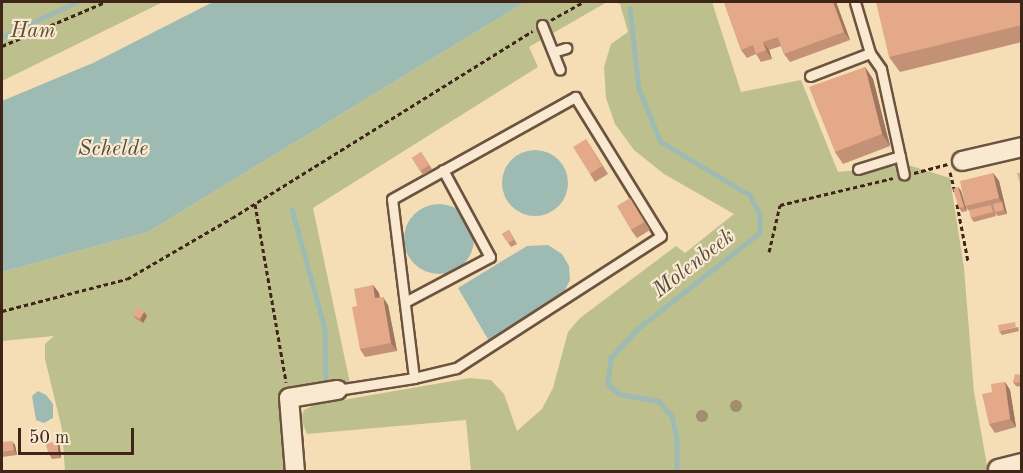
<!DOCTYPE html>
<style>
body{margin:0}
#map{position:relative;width:1023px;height:473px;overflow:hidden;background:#f5ddb6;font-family:"Old Standard TT",serif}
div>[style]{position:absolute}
.green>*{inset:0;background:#bdc08d}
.water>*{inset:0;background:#9dbbb2}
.round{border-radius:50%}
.stream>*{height:4.5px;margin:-2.25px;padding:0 2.25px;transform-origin:2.25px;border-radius:2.25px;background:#9dbbb2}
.path>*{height:3px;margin-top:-1.5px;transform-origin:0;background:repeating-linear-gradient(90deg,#3e2517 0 4.5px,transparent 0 7.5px)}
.roads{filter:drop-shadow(2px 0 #6c533f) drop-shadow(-2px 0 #6c533f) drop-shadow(0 2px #6c533f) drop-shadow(0 -2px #6c533f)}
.lane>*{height:9px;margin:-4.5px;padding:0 4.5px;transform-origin:4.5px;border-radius:4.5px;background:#f8e9d0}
.street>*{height:18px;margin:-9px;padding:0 9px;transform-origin:9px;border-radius:9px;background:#f8e9d0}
.trees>*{width:12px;height:12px;margin:-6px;border-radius:50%;background:#a28d6e}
.wall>*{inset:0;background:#c39176}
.shaded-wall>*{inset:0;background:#9f7660}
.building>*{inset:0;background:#e3a989}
span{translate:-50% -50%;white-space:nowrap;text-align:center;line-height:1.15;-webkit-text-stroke:4.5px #f8e9d0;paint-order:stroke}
.park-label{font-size:21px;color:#5e4c34;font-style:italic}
.water-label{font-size:22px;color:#564a3e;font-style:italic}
.frame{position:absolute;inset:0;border:3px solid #3e2517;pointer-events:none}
.scale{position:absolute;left:18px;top:428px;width:116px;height:27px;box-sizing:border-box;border:3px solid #3e2517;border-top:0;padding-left:8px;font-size:18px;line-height:21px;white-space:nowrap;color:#3e2517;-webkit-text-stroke:4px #f8e9d0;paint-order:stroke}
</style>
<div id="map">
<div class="green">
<i style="clip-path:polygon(2px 2px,163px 2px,2px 81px)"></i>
<i style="clip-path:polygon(525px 2px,607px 2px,529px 47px,538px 67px,313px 208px,351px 388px,289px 398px,295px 471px,65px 471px,62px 429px,45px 359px,45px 344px,54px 336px,2px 341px,2px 272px,148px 232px)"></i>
<i style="clip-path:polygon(614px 2px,712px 2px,741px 92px,801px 80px,838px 172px,908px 165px,950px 178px,964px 268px,974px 392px,988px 471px,471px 471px,466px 420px,307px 434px,301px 419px,304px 410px,314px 405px,470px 378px,491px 380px,504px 394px,517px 431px,542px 409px,553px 388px,568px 332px,580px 318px,676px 246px,685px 253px,734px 214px,664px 174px,634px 150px,615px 124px,606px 98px,604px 67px,611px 44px,628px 32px,620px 4px)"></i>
</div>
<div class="water">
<i style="clip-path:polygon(213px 2px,525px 2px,148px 232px,2px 272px,2px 101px,93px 63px)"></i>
<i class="round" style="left:502px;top:150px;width:66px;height:66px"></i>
<i class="round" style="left:404px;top:204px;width:70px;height:70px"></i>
<i style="clip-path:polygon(548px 245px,562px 254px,569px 266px,570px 280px,563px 294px,550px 306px,489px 341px,458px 288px,527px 246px)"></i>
<i style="clip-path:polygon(38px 391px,46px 395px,53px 404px,53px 418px,44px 423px,36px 420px,32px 396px)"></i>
</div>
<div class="stream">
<i style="left:630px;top:8px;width:81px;rotate:83.7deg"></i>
<i style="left:639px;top:89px;width:57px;rotate:67.5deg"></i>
<i style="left:661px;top:142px;width:104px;rotate:30.8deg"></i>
<i style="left:750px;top:195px;width:22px;rotate:63deg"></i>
<i style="left:760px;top:215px;width:18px;rotate:90deg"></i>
<i style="left:760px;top:233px;width:155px;rotate:141.8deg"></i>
<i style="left:638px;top:329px;width:40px;rotate:133deg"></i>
<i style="left:611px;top:358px;width:26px;rotate:97deg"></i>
<i style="left:608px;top:384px;width:15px;rotate:42deg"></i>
<i style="left:619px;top:394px;width:41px;rotate:9.9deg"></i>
<i style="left:659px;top:401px;width:20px;rotate:49deg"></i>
<i style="left:672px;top:416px;width:24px;rotate:78deg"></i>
<i style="left:677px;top:439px;width:33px;rotate:90deg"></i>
<i style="left:2px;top:37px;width:82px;rotate:-25.3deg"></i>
<i style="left:292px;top:209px;width:124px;rotate:74.6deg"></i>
<i style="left:325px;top:329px;width:56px;rotate:89deg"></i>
</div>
<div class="path">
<i style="left:551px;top:20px;width:37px;rotate:-29deg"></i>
<i style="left:2px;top:46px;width:112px;rotate:-23.1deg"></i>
<i style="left:950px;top:172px;width:21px;rotate:76deg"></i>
<i style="left:914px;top:173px;width:35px;rotate:-15deg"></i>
<i style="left:255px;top:204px;width:181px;rotate:80.1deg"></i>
<i style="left:957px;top:204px;width:58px;rotate:79.1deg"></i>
<i style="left:769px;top:252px;width:48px;rotate:-76.8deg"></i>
<i style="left:780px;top:205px;width:116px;rotate:-13.4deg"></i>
<i style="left:2px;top:311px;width:129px;rotate:-14.4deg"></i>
<i style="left:127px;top:279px;width:121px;rotate:-30.2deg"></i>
<i style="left:232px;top:218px;width:354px;rotate:-31.9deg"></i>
</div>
<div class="roads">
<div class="lane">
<i style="left:542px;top:25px;width:48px;rotate:68.2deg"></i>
<i style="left:553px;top:52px;width:14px;rotate:-17deg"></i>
<i style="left:870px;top:53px;width:19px;rotate:55deg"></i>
<i style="left:881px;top:69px;width:108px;rotate:77.8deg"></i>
<i style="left:810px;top:76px;width:64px;rotate:-21deg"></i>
<i style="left:870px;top:53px;width:53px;rotate:-106.4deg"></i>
<i style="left:858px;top:169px;width:44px;rotate:-17.2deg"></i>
<i style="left:405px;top:302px;width:96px;rotate:-27.9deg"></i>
<i style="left:490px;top:257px;width:99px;rotate:-118.4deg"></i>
<i style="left:337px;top:390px;width:78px;rotate:-8.9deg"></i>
<i style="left:414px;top:378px;width:180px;rotate:-97deg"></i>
<i style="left:392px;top:199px;width:210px;rotate:-29.1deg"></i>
<i style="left:575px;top:97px;width:163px;rotate:58.3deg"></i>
<i style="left:661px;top:236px;width:244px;rotate:147.2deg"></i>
<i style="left:456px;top:368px;width:43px;rotate:166.6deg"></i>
</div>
<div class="street">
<i style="left:962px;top:161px;width:62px;rotate:-13.1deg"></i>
<i style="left:998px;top:469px;width:25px;rotate:-14deg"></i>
<i style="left:295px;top:472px;width:74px;rotate:-94.6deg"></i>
<i style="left:289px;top:398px;width:49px;rotate:-9.5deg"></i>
</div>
</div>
<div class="trees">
<i style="left:736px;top:406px"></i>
<i style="left:702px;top:416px"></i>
</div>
<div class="wall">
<i style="clip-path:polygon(724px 2px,836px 2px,850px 40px,790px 62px,784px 54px,781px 46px,769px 50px,772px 59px,761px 62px,756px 54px,747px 58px,741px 50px)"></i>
<i style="clip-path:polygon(1022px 2px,1022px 42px,900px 72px,889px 57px)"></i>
<i style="clip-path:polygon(865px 67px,873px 79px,890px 146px,843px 164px,835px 152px)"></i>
<i style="clip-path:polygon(586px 139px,608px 174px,595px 182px,590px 174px)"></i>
<i style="clip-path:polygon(421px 152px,432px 169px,423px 175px,412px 158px)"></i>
<i style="clip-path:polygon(993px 173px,999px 181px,1007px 214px,998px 216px,995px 213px,996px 216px,974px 222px,971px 218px,970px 212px,966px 207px,967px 211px,962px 212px,959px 208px,958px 187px,961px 191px,964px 201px)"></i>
<i style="clip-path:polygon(630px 198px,650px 230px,637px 238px,631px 230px)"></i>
<i style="clip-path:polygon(509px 230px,517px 244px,511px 247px,502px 234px)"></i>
<i style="clip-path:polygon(373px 285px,379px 293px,380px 298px,388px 305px,397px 351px,365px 357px,360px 349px,357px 306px)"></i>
<i style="clip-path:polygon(144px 312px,147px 316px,143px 323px,136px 319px,133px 315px)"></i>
<i style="clip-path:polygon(1018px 327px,1019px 331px,1002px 335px,999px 331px)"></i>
<i style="clip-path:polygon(1022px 375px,1022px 387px,1016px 386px,1013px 382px)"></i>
<i style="clip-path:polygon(1005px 382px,1010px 390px,1016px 427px,995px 433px,989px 424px,992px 392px)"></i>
<i style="clip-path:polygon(2px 442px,15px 445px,17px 455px,2px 457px)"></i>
<i style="clip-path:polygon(60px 446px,61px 458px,52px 459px,49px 454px)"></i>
</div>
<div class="shaded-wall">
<i style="clip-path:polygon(833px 2px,836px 2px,850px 40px,844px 32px)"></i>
<i style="clip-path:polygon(763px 42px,769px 50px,772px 59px,766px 50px)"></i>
<i style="clip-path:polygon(865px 67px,873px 79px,890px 146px,882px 134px)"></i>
<i style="clip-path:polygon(993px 173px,999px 181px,1007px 214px,1004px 210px,1002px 202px,999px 198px)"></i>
<i style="clip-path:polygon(958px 187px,961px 191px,967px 211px,964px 207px)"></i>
<i style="clip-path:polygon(373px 285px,379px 293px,381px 306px,375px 298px)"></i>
<i style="clip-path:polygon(383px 297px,388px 305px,397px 351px,391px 343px)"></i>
<i style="clip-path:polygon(144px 312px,147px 316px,143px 323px,140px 319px)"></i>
<i style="clip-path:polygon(1005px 382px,1010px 390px,1016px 427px,1010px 419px)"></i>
<i style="clip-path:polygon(12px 441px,15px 445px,17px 455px,14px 450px)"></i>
<i style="clip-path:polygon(58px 442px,60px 446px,61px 458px,58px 454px)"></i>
</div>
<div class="building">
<i style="clip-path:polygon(724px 2px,833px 2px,844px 32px,784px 54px,778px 37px,763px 42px,766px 50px,756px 54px,753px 45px,741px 50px)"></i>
<i style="clip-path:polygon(876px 2px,1022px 2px,1022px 25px,889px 57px)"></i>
<i style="clip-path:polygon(865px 67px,882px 134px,835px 152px,809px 87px)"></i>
<i style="clip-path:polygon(586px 139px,602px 166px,590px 174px,573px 147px)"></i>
<i style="clip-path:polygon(421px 152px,429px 165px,420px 171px,412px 158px)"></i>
<i style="clip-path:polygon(1022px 172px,1022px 190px,1017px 173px)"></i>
<i style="clip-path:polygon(993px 173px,999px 198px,965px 206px,960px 181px)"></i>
<i style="clip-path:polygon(958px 187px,964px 207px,959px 208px,953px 189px)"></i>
<i style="clip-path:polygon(630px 198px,644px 222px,631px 230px,617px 206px)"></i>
<i style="clip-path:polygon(1002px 202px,1004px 210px,995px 212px,993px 204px)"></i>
<i style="clip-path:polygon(991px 205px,993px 212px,971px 218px,969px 210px)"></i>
<i style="clip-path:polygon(509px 230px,514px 240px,508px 243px,502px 234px)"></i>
<i style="clip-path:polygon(373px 285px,375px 298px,383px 297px,391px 343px,360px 349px,352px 307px,357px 306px,354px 289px)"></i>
<i style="clip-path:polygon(137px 307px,144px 312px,140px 319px,133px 315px)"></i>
<i style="clip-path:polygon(1015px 322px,1016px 327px,999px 331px,998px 325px)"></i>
<i style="clip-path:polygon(1015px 374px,1021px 375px,1019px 383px,1013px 382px)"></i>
<i style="clip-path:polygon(1005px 382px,1010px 419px,989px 424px,982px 394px,992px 392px,991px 384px)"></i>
<i style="clip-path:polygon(12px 441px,14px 450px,2px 452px,2px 442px)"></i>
<i style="clip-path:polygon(58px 442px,58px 454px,49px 454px,45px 443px)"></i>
</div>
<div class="park-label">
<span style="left:33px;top:32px">Ham</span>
</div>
<div class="water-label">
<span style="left:113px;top:150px">Schelde</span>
<span style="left:694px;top:264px;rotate:-38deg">Molenbeek</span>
</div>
<div class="frame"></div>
<div class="scale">50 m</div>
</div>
